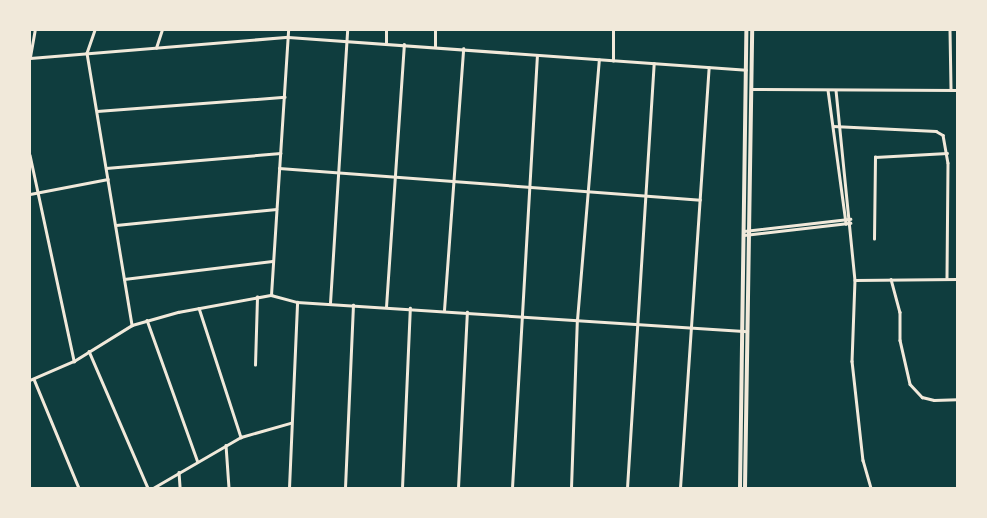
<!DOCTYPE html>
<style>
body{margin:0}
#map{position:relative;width:987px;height:518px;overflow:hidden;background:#0f3d3e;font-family:"Public Sans",sans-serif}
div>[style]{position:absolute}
.minor>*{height:2.5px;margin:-1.25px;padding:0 1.25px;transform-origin:1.25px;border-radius:1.25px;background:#f1e9da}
.tertiary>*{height:3px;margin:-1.5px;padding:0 1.5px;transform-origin:1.5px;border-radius:1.5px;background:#f1e9da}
.primary>*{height:4px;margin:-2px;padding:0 2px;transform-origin:2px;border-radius:2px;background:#f1e9da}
span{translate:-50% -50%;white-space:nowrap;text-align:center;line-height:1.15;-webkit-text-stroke:4px #f1e9da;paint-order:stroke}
.frame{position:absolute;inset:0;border:31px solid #f1e9da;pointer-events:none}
</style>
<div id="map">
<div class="minor">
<i style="left:95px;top:30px;width:24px;rotate:109deg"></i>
<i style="left:87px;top:53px;width:276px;rotate:80.6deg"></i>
<i style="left:950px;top:30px;width:60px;rotate:89deg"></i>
<i style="left:386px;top:42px;width:12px;rotate:-90deg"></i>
<i style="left:435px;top:47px;width:17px;rotate:-90deg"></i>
<i style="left:156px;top:48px;width:19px;rotate:-72deg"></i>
<i style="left:30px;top:57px;width:27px;rotate:-80deg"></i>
<i style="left:613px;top:61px;width:31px;rotate:-90deg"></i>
<i style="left:751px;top:89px;width:206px;rotate:0.3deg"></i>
<i style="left:828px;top:90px;width:135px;rotate:82.3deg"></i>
<i style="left:836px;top:90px;width:191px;rotate:84.3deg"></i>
<i style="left:855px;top:280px;width:81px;rotate:92.1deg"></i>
<i style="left:852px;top:361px;width:100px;rotate:83.7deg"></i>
<i style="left:863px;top:460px;width:29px;rotate:74deg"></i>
<i style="left:97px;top:111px;width:188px;rotate:-4.3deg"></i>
<i style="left:833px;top:126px;width:103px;rotate:2.8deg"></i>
<i style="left:936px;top:131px;width:8px;rotate:30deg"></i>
<i style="left:943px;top:135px;width:28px;rotate:80deg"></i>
<i style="left:948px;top:163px;width:116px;rotate:90.5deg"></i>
<i style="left:30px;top:155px;width:211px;rotate:77.9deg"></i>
<i style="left:106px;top:168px;width:175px;rotate:-4.9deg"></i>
<i style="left:279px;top:168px;width:422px;rotate:4.3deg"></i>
<i style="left:30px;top:194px;width:79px;rotate:-10.9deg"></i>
<i style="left:116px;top:225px;width:161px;rotate:-5.7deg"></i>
<i style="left:744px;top:231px;width:107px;rotate:-6.5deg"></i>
<i style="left:744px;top:235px;width:107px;rotate:-6.5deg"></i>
<i style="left:874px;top:239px;width:82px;rotate:-89.3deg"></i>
<i style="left:875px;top:157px;width:72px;rotate:-3.2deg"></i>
<i style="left:124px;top:279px;width:149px;rotate:-6.9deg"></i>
<i style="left:891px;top:279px;width:34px;rotate:75deg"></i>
<i style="left:900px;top:312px;width:28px;rotate:90deg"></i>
<i style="left:900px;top:340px;width:45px;rotate:77.2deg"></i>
<i style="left:910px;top:384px;width:18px;rotate:47deg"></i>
<i style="left:922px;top:397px;width:12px;rotate:14deg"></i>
<i style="left:934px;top:400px;width:23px;rotate:-2deg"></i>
<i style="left:855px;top:280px;width:102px;rotate:-0.6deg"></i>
<i style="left:271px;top:295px;width:266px;rotate:-86.3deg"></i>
<i style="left:330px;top:303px;width:274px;rotate:-86.4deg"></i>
<i style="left:386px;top:307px;width:263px;rotate:-86.1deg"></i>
<i style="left:199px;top:308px;width:136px;rotate:72deg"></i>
<i style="left:444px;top:310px;width:262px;rotate:-85.8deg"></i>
<i style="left:147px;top:320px;width:149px;rotate:70.3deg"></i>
<i style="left:89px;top:351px;width:149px;rotate:66.7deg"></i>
<i style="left:255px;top:365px;width:68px;rotate:-88.3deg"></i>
<i style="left:34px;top:379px;width:118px;rotate:67.6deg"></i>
<i style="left:30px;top:380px;width:48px;rotate:-23.4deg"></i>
<i style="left:74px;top:361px;width:68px;rotate:-31.8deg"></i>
<i style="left:132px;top:325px;width:48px;rotate:-15.8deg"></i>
<i style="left:178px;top:312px;width:95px;rotate:-10.4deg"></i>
<i style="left:271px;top:295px;width:27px;rotate:15deg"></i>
<i style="left:297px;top:302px;width:451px;rotate:3.7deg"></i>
<i style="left:226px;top:445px;width:43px;rotate:86deg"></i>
<i style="left:179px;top:472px;width:16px;rotate:86deg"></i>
<i style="left:153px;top:488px;width:102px;rotate:-30.1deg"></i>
<i style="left:241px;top:437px;width:51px;rotate:-15.9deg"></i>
<i style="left:289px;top:488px;width:186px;rotate:-87.5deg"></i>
<i style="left:345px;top:488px;width:183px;rotate:-87.5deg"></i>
<i style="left:402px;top:488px;width:180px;rotate:-87.5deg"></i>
<i style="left:458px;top:488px;width:176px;rotate:-87.1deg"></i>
<i style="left:512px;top:488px;width:433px;rotate:-86.7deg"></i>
<i style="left:571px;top:488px;width:168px;rotate:-88deg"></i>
<i style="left:577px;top:320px;width:261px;rotate:-85.2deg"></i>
<i style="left:627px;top:488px;width:425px;rotate:-86.4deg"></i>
<i style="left:680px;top:488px;width:421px;rotate:-86.1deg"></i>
</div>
<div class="tertiary">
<i style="left:30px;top:58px;width:259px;rotate:-4.7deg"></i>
<i style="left:288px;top:37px;width:459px;rotate:4.1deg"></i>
</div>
<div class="primary">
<i style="left:740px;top:488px;width:458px;rotate:-89.2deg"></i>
<i style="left:745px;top:488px;width:458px;rotate:-89.1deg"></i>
</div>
<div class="frame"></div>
</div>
